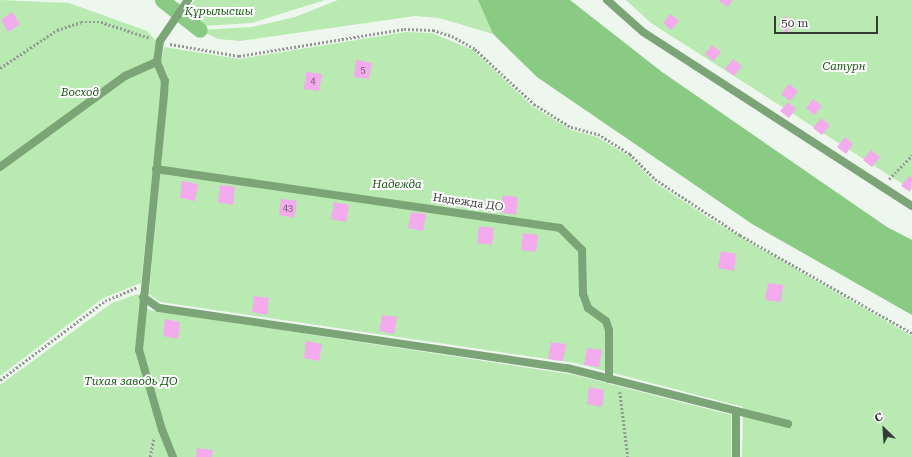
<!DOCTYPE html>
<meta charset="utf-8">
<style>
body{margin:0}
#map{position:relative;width:912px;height:457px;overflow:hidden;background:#eef7ed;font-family:"Roboto Serif",serif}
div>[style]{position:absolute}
.green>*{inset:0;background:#b8eab1}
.water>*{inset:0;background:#89cb82}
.canal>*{height:15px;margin:-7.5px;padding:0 7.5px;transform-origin:7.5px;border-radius:7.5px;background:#89cb82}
.building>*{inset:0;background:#f3abee}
.path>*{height:2.5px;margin-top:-1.25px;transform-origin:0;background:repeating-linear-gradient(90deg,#939a93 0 2px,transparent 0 4px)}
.street>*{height:8px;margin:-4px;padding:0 4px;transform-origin:4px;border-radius:4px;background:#7ba576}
span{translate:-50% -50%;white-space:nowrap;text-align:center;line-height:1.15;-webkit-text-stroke:4px #fff;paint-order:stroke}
.number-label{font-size:9px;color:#665765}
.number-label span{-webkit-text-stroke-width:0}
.park-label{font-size:11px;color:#13550d;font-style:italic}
.street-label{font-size:11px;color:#373b37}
.north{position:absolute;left:864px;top:409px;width:40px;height:40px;-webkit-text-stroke:3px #fff;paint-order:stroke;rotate:335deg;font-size:11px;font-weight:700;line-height:16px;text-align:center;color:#373b37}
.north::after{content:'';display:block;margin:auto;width:14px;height:18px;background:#373b37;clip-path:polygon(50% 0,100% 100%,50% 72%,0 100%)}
.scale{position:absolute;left:774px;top:16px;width:104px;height:18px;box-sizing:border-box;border:2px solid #373b37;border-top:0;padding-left:5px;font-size:12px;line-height:14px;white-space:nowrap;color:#373b37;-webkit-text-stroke:3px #fff;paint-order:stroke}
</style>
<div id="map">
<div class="green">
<i style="clip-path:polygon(0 0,69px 3px,147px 31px,158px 43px,162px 81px,141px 283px,103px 298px,0 376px)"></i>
<i style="clip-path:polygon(194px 0,325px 0,252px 23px,203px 26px,187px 13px)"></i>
<i style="clip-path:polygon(338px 0,478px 0,493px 34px,439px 18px,415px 16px,240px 41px,218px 39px,200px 30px,252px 27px,295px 17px)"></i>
<i style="clip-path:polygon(626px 0,912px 0,912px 190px,651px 23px)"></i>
<i style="clip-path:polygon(406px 32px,432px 33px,473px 50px,532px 106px,571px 130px,597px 137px,629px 156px,654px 182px,720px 225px,912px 336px,912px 457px,742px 457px,743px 407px,575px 363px,160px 302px,149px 294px,169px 80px,161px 61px,164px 47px,239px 59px)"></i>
<i style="clip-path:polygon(138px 294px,149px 310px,575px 375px,731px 415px,731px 457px,0 457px,0 385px,112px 303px)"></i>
</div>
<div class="water">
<i style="clip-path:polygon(478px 0,570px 0,662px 72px,887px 227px,912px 240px,912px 315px,752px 224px,537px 77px,493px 34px)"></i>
</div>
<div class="canal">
<i style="left:162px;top:0;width:48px;rotate:38.3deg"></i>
</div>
<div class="building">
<i style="clip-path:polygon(718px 0,733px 0,727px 7px)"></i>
<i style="clip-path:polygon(12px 12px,20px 24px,8px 32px,1px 20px)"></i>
<i style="clip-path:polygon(670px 14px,679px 21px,671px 30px,663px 23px)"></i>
<i style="clip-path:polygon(786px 16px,794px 23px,786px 33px,778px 25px)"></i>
<i style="clip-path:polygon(712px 45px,721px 52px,713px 61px,705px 54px)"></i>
<i style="clip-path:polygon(733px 59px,742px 66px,734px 76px,725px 69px)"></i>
<i style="clip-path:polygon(356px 60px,372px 63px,369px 79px,354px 77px)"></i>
<i style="clip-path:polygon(306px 72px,322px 74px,319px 91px,304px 89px)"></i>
<i style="clip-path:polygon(789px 84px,798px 91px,790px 101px,781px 94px)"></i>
<i style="clip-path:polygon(813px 99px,822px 106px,814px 115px,806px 108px)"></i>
<i style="clip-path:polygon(788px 102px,796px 109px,789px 118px,780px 111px)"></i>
<i style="clip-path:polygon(821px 118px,830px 125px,822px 135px,813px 128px)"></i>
<i style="clip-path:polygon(845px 137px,853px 144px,846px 154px,837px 147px)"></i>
<i style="clip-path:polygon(871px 150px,880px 157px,872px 167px,863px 160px)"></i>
<i style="clip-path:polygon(909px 176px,912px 178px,910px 192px,901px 186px)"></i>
<i style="clip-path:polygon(182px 181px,198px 184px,195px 201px,180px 198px)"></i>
<i style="clip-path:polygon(220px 185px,235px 187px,233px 205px,218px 202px)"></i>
<i style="clip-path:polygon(503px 195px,518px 197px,516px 215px,500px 212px)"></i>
<i style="clip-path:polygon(281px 199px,297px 201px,294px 218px,279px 215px)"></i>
<i style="clip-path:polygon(334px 202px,349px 205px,346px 222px,331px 219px)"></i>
<i style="clip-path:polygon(411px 212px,426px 214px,423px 231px,408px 228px)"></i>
<i style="clip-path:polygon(479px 226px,494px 228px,492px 245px,477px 243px)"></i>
<i style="clip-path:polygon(523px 233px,538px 235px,536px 252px,521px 250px)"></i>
<i style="clip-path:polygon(721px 251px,736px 254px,734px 271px,718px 268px)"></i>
<i style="clip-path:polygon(768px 283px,783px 285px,781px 302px,765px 300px)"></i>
<i style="clip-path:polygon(254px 296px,269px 298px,267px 315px,252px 312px)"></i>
<i style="clip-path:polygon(382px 315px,397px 317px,394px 334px,379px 331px)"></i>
<i style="clip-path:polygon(165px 319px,180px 322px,178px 339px,163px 336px)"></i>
<i style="clip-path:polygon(306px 341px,322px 344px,319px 361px,304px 358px)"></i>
<i style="clip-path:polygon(551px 342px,566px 344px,563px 361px,548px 359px)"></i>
<i style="clip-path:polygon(587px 348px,602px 350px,599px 367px,584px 365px)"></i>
<i style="clip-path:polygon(589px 387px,604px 390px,602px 407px,587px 404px)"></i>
<i style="clip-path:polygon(197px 448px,213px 450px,212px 457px,196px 457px)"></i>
</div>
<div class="path">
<i style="left:170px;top:44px;width:70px;rotate:9.9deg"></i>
<i style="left:239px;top:56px;width:167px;rotate:-9.3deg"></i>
<i style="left:404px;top:29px;width:29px;rotate:2deg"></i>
<i style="left:433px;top:30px;width:20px;rotate:18deg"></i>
<i style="left:452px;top:36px;width:26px;rotate:29deg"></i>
<i style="left:475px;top:49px;width:81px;rotate:43deg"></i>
<i style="left:534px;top:104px;width:44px;rotate:31.9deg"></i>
<i style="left:571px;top:127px;width:28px;rotate:15deg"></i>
<i style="left:598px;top:134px;width:38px;rotate:32deg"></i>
<i style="left:630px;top:154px;width:35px;rotate:45deg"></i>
<i style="left:655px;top:179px;width:102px;rotate:33.4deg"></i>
<i style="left:740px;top:235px;width:198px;rotate:29.7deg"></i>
<i style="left:0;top:68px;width:69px;rotate:-33.7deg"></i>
<i style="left:57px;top:30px;width:25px;rotate:-18deg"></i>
<i style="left:81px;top:22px;width:20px"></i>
<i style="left:101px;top:22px;width:52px;rotate:18.1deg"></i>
<i style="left:889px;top:179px;width:33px;rotate:-46deg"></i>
<i style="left:0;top:380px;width:131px;rotate:-37deg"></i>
<i style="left:105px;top:301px;width:34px;rotate:-23deg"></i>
<i style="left:620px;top:392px;width:65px;rotate:83deg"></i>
<i style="left:150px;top:457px;width:20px;rotate:-79deg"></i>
</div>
<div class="street">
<i style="left:607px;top:0;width:48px;rotate:41.6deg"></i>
<i style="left:643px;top:32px;width:320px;rotate:32.9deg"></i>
<i style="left:0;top:167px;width:155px;rotate:-36.1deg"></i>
<i style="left:125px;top:76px;width:35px;rotate:-24deg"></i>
<i style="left:156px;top:169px;width:408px;rotate:8.3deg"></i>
<i style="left:560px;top:228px;width:31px;rotate:45deg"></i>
<i style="left:582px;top:250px;width:44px;rotate:88.7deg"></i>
<i style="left:583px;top:294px;width:15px;rotate:70deg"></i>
<i style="left:588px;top:308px;width:22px;rotate:36deg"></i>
<i style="left:606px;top:321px;width:9px;rotate:72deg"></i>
<i style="left:609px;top:330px;width:49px;rotate:90deg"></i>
<i style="left:143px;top:297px;width:19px;rotate:35deg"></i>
<i style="left:159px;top:308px;width:412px;rotate:8.4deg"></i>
<i style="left:567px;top:368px;width:228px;rotate:14.2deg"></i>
<i style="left:173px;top:457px;width:29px;rotate:-112deg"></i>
<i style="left:162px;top:430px;width:83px;rotate:-106deg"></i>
<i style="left:139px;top:350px;width:257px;rotate:-84.4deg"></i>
<i style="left:164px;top:94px;width:13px;rotate:-86deg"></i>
<i style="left:165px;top:81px;width:21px;rotate:-113deg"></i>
<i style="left:157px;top:62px;width:21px;rotate:-82deg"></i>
<i style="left:160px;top:41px;width:50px;rotate:-55.7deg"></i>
<i style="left:736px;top:457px;width:46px;rotate:-90deg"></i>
</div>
<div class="number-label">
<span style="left:363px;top:70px">5</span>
<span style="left:313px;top:81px">4</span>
<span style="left:288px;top:208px">43</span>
</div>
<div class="park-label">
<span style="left:219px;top:12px">Құрылысшы</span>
<span style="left:844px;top:67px">Сатурн</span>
<span style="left:80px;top:93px">Восход</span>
<span style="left:397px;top:185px">Надежда</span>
<span style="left:131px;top:382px">Тихая заводь ДО</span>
</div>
<div class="street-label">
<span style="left:468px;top:203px;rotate:8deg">Надежда ДО</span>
</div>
<div class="north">С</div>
<div class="scale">50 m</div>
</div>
